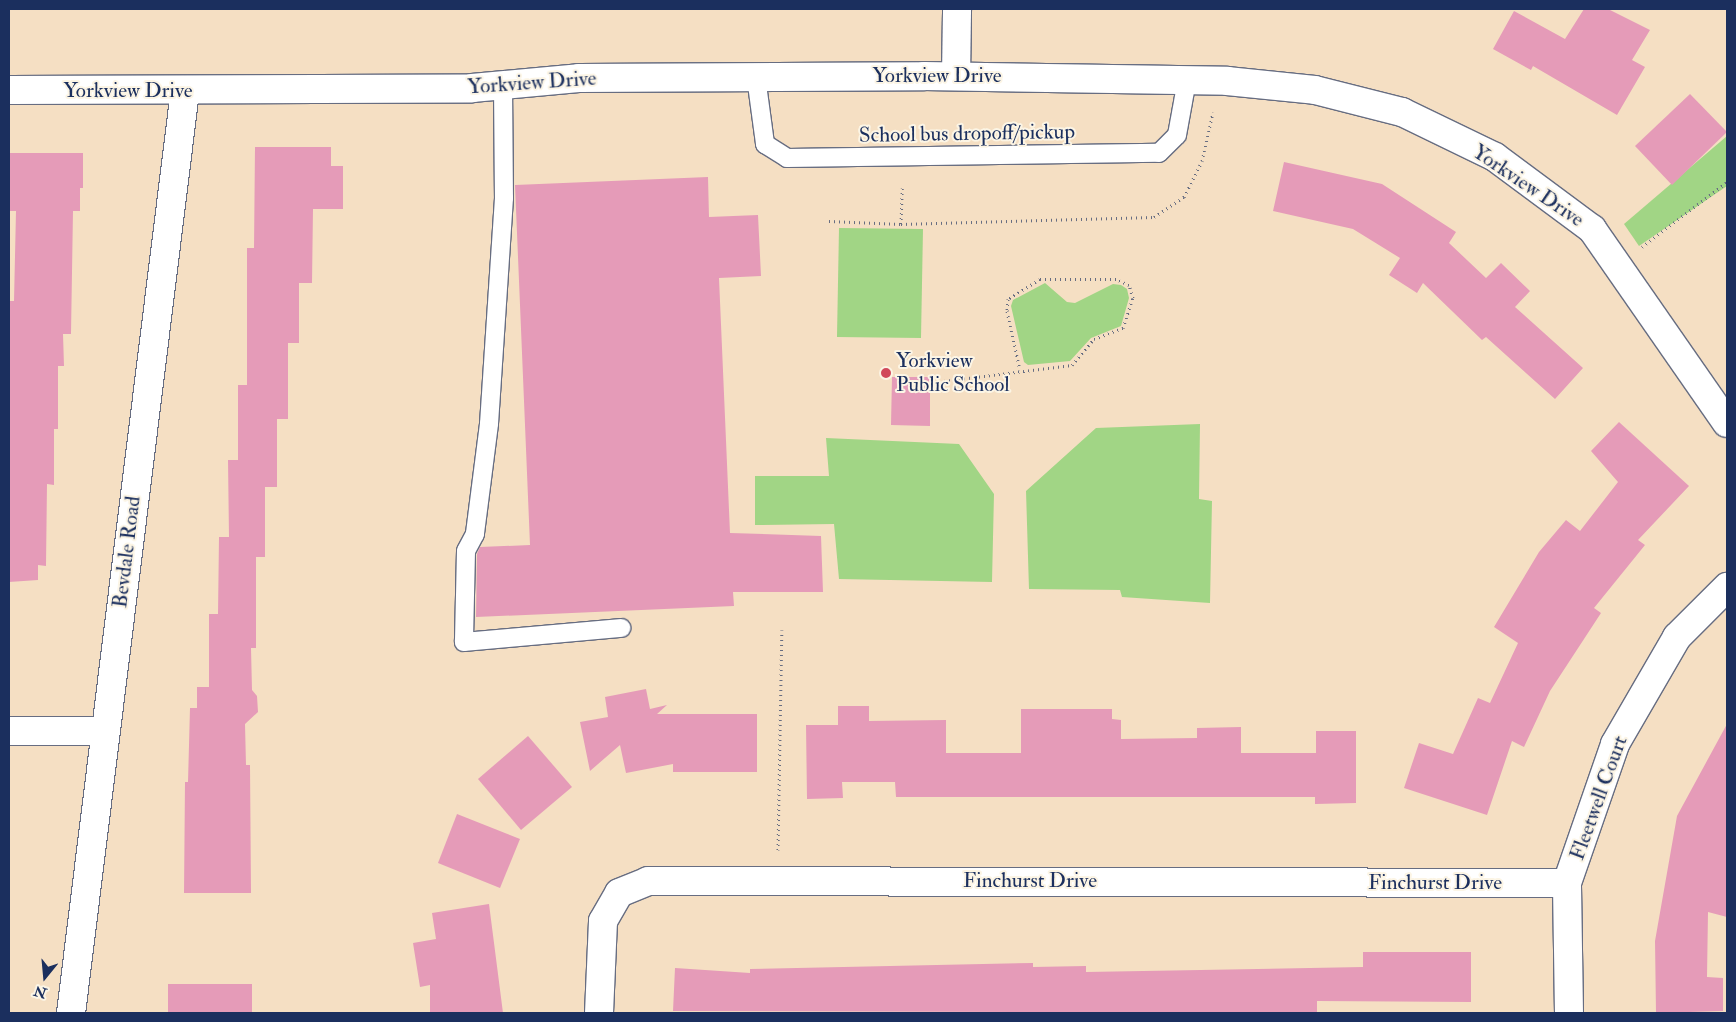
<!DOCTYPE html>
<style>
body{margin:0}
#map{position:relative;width:1736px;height:1022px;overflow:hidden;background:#f5dfc3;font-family:"IM FELL Double Pica",serif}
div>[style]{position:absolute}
.green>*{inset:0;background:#a1d585}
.building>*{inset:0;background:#e59bb8}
.path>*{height:3px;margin-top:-1.5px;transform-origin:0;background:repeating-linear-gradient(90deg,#676d81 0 1px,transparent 0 5px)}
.roads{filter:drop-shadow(1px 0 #676d81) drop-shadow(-1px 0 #676d81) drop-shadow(0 1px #676d81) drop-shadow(0 -1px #676d81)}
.service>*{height:18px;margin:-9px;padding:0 9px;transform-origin:9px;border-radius:9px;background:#fff}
.minor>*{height:28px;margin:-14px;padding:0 14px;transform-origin:14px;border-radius:14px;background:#fff}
.dots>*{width:14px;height:14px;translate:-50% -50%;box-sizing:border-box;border:2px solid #fcf5e5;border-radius:50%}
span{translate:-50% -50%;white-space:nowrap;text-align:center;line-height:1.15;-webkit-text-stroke:4px #fcf5e5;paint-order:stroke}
.street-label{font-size:21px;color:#1b2f5e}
.poi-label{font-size:21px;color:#1b2f5e}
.left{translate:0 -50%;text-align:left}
.frame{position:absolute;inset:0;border:10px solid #1b2f5e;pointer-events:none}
.north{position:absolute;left:20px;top:952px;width:50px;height:50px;-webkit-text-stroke:4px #fcf5e5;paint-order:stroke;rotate:197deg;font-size:14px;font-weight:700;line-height:20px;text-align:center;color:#1b2f5e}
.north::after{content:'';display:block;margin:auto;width:18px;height:22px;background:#1b2f5e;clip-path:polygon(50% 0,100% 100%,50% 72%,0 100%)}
</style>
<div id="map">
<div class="green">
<i style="clip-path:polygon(1727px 136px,1727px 186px,1639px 246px,1624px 224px)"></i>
<i style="clip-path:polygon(839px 228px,923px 229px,921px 338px,837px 337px)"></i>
<i style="clip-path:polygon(1045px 283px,1067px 302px,1075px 303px,1113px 284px,1121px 285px,1127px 289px,1129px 298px,1121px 326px,1091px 338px,1070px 361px,1028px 365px,1024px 362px,1011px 306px,1013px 300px)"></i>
<i style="clip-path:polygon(1200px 424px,1199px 499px,1212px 501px,1210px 603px,1122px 597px,1120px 590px,1029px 589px,1026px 491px,1096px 428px)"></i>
<i style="clip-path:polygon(826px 438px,959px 444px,994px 494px,992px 582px,839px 579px,834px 524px,755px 525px,755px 476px,829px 476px)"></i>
</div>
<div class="building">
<i style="clip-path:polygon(1584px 9px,1608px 9px,1650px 30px,1632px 60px,1645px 67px,1617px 115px,1533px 66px,1531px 70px,1493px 49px,1514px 11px,1565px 39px)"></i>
<i style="clip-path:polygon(1690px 94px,1727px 132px,1672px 185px,1635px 146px)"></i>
<i style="clip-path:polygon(255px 147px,331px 147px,331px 166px,343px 166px,343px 209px,313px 209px,312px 283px,299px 283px,299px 343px,288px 343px,288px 419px,277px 419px,277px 487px,265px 487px,265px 557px,256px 557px,256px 648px,251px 648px,252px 690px,257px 696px,258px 712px,245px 724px,246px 765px,250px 765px,251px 893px,184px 893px,185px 782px,188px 782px,190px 708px,197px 708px,197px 687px,209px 687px,209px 614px,218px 614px,219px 537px,229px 537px,228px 460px,238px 460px,238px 385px,247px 385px,247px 248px,254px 248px)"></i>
<i style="clip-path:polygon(9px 153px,83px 153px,83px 188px,80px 188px,80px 211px,73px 211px,71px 334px,63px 334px,64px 366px,58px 366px,58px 429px,54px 429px,54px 485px,47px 484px,46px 566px,38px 565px,38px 580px,9px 582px,9px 301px,14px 301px,16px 211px,9px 211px)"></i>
<i style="clip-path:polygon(1284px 162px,1382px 184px,1456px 232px,1449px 243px,1486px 278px,1501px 263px,1530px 291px,1515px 307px,1583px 368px,1555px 399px,1486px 337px,1482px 340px,1423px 283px,1417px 293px,1389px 275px,1400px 258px,1353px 229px,1273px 211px)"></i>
<i style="clip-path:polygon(708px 177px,709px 217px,758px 215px,761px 276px,719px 278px,730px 533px,821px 536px,823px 592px,733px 592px,734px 606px,476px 617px,477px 554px,480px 547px,530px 545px,515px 185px)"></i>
<i style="clip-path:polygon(892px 377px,930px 377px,930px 426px,891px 425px)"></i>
<i style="clip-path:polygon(1619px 422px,1689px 486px,1638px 540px,1645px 545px,1594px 608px,1601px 613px,1550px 691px,1524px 747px,1512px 741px,1487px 815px,1404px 788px,1419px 743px,1453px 754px,1478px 698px,1490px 703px,1518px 643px,1494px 627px,1539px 552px,1566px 520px,1580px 531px,1618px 482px,1591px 451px)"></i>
<i style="clip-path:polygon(646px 689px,650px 709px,667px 705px,657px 714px,757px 714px,757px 772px,673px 772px,673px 764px,626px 773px,620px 745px,590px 771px,580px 722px,608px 717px,605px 697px)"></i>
<i style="clip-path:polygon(838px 706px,869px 706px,869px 721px,946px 720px,946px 753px,1021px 753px,1021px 709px,1112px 709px,1112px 719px,1121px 720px,1121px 739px,1197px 738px,1197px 728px,1241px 727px,1241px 753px,1316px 753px,1316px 731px,1356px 731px,1356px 803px,1315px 804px,1315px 797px,896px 797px,895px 782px,842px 782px,843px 798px,807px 799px,806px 725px,838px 725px)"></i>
<i style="clip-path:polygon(1727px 724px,1727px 917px,1708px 912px,1707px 977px,1723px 978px,1723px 1011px,1656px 1013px,1655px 941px,1677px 816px)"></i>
<i style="clip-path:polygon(528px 736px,572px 787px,521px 830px,478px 779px)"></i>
<i style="clip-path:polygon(457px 814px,520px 839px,500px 888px,438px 863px)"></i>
<i style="clip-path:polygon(489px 904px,503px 1013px,430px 1013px,430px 985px,420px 987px,413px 943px,436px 939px,432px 913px)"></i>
<i style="clip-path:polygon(1363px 952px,1471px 952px,1471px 1002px,1317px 1001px,1317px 1013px,673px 1011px,675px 968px,750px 973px,750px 969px,1033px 963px,1033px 967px,1086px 966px,1086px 972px,1363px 967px)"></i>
<i style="clip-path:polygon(168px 984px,252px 984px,252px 1013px,168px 1013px)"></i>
</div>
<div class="path">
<i style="left:829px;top:221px;width:72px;rotate:2.4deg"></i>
<i style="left:901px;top:224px;width:253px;rotate:-1.6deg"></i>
<i style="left:1154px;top:217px;width:36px;rotate:-34deg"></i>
<i style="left:1184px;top:197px;width:40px;rotate:-63.4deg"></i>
<i style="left:1202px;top:161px;width:50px;rotate:-77.3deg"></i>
<i style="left:901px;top:224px;width:36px;rotate:-88deg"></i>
<i style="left:1642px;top:247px;width:107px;rotate:-37.4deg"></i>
<i style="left:944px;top:381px;width:129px;rotate:-7.1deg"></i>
<i style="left:1072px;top:365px;width:34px;rotate:-50deg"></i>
<i style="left:1094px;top:339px;width:31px;rotate:-21deg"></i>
<i style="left:1123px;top:328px;width:32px;rotate:-72deg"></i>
<i style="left:1133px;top:298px;width:14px;rotate:-107deg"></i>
<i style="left:1129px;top:285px;width:14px;rotate:-155deg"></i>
<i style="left:1116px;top:279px;width:76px;rotate:180deg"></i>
<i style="left:1040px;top:279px;width:38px;rotate:148deg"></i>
<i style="left:1008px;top:299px;width:12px;rotate:95deg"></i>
<i style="left:1007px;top:311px;width:60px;rotate:77.6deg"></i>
<i style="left:778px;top:850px;width:220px;rotate:-89deg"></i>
</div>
<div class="roads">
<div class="service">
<i style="left:756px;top:77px;width:68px;rotate:82.3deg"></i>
<i style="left:765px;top:144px;width:26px;rotate:32deg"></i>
<i style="left:787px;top:158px;width:372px;rotate:-0.8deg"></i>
<i style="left:1159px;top:153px;width:25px;rotate:-45deg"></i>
<i style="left:1177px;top:135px;width:56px;rotate:-79.7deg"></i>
<i style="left:503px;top:86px;width:112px;rotate:89.5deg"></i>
<i style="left:504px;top:198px;width:226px;rotate:93.8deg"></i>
<i style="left:489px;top:424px;width:111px;rotate:97.3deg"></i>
<i style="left:475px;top:534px;width:19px;rotate:118deg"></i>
<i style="left:466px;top:551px;width:91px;rotate:91.3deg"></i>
<i style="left:464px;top:642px;width:158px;rotate:-5.1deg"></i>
</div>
<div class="minor">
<i style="left:956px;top:76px;width:67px;rotate:-89.1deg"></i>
<i style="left:9px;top:90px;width:463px;rotate:-0.2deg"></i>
<i style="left:472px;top:88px;width:107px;rotate:-5.3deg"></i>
<i style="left:579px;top:78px;width:345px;rotate:-0.3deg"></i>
<i style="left:924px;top:76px;width:303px;rotate:0.9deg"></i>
<i style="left:1227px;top:81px;width:88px;rotate:5.8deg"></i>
<i style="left:1315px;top:90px;width:90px;rotate:14.2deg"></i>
<i style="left:1402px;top:112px;width:103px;rotate:25.8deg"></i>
<i style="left:1495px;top:157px;width:121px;rotate:36.6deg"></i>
<i style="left:1592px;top:229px;width:236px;rotate:55.2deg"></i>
<i style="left:9px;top:731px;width:96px"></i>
<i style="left:71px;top:1013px;width:929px;rotate:-82.95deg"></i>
<i style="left:599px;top:1013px;width:92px;rotate:-87.5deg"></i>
<i style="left:603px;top:921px;width:32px;rotate:-60deg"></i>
<i style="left:619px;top:893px;width:31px;rotate:-22deg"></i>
<i style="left:648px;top:881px;width:919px;rotate:0.12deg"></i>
<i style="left:1569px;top:1013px;width:130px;rotate:-90.9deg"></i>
<i style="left:1567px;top:883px;width:147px;rotate:-70.9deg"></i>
<i style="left:1615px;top:744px;width:124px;rotate:-59.9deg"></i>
<i style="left:1677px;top:637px;width:71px;rotate:-45deg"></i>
</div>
</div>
<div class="dots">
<i style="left:886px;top:373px;background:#d1495b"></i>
</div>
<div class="street-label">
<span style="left:937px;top:76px">Yorkview Drive</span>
<span style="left:532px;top:83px;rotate:-4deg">Yorkview Drive</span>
<span style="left:128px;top:91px">Yorkview Drive</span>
<span style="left:967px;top:134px;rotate:-1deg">School bus dropoff/pickup</span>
<span style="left:1528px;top:186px;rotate:34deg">Yorkview Drive</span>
<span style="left:127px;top:552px;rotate:-83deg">Bevdale Road</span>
<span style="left:1599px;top:798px;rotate:-70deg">Fleetwell Court</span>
<span style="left:1030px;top:881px">Finchurst Drive</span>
<span style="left:1435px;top:883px">Finchurst Drive</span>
</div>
<div class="poi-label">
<span class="left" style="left:896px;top:373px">Yorkview<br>Public School</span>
</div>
<div class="frame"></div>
<div class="north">N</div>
</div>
